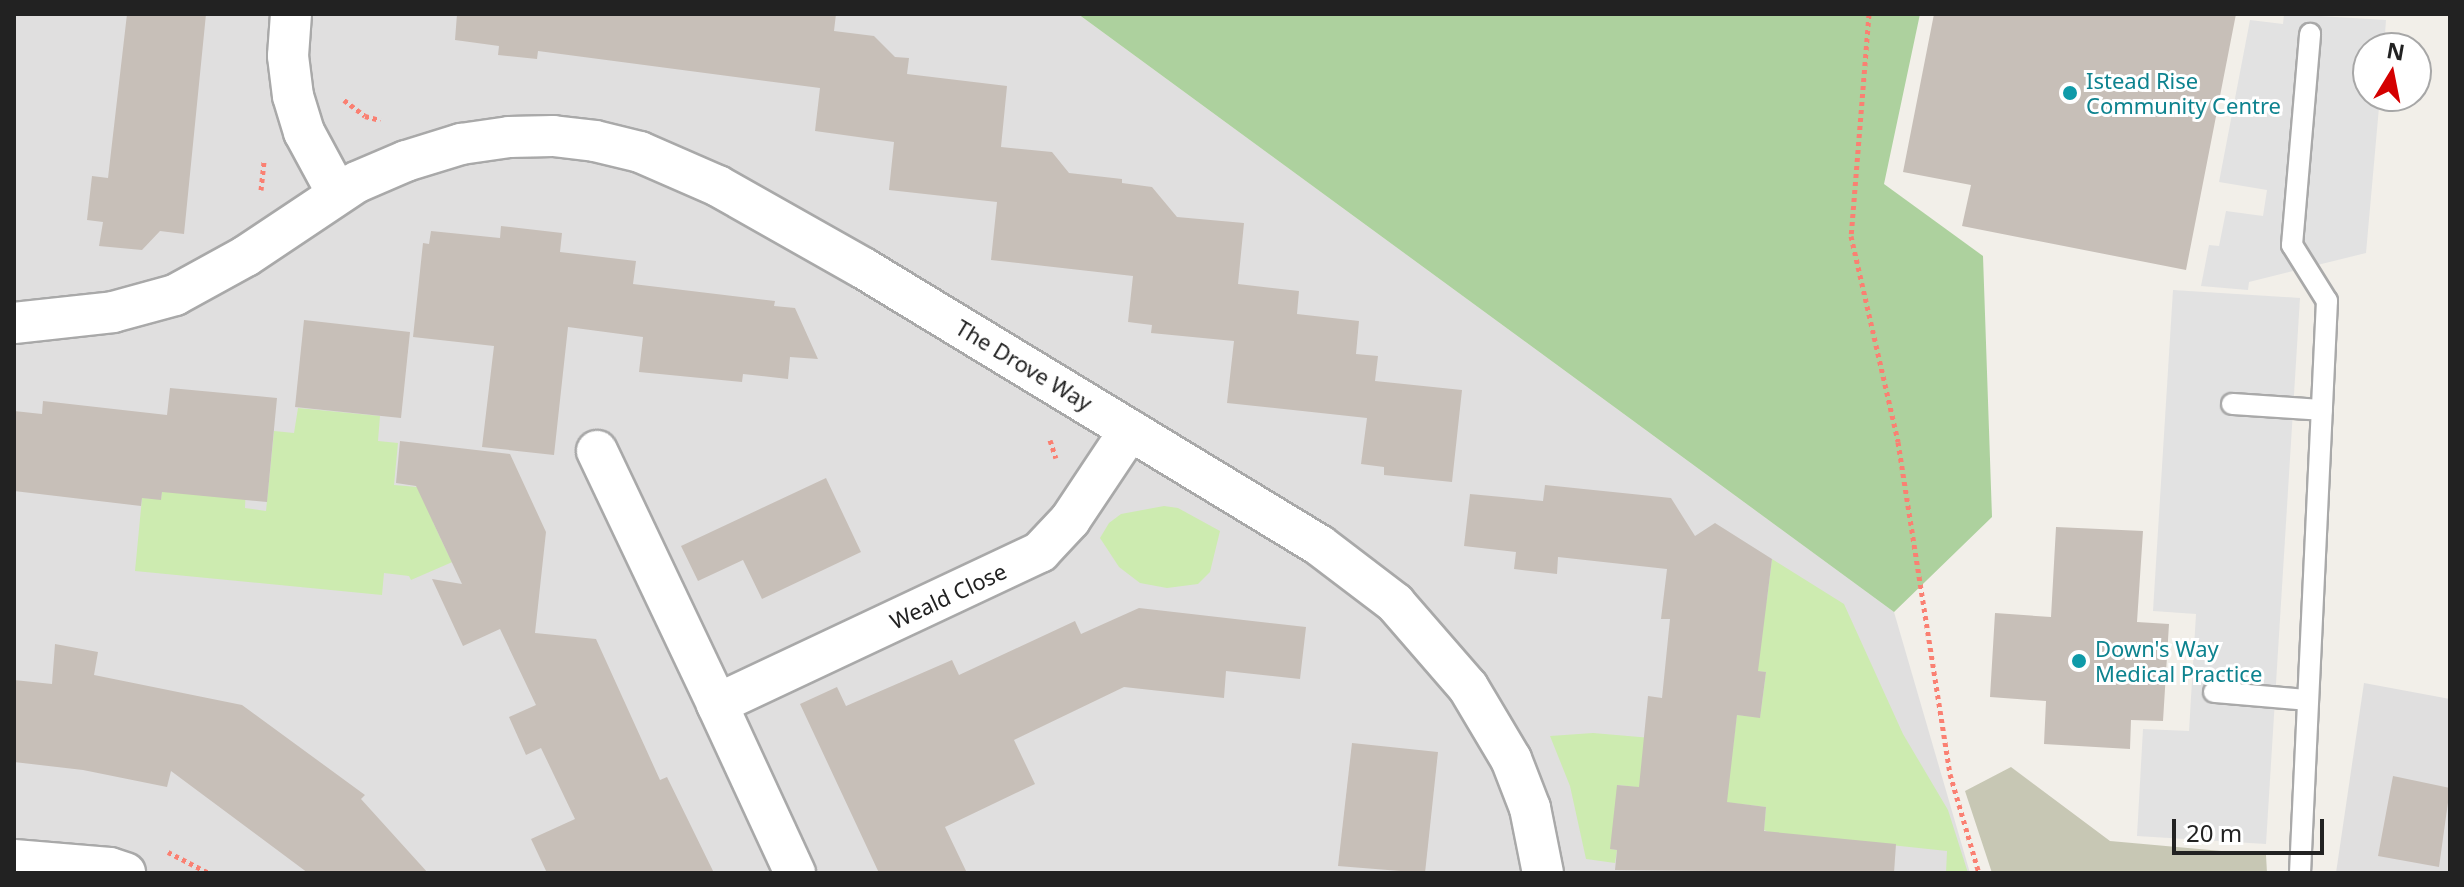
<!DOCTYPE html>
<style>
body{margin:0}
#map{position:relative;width:2464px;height:887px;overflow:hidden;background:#f2efe9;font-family:"Noto Sans",sans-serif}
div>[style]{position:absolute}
.residential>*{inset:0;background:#e0dfdf}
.construction>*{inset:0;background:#c7c7b4}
.grass>*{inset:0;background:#cdebb0}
.forest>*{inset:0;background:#add19e}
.parking>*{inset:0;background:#e2e2e2}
.building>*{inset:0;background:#c7bfb8}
.path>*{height:5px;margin-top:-2.5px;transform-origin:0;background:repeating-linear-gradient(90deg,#fa8072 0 4px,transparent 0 8px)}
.roads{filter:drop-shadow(2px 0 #a9a9a9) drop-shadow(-2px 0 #a9a9a9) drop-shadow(0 2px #a9a9a9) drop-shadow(0 -2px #a9a9a9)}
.lane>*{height:20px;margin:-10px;padding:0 10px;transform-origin:10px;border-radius:10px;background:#fff}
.street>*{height:40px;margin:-20px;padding:0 20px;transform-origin:20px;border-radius:20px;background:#fff}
.dots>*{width:22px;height:22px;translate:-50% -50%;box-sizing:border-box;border:4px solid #fff;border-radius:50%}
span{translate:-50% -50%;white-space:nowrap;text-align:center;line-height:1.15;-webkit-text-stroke:6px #fff;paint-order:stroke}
.culture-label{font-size:22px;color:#0d838f}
.left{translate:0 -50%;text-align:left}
.street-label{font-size:22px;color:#222}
.frame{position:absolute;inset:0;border:16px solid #222;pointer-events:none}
.north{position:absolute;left:2352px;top:32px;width:80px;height:80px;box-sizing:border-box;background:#fff;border:2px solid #a7a7a7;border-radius:50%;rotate:10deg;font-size:22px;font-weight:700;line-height:32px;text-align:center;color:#222}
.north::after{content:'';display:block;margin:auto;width:28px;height:36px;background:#d40000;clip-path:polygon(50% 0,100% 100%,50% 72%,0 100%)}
.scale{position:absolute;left:2172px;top:819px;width:152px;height:36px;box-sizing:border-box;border:4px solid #222;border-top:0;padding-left:10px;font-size:24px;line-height:28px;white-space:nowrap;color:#222;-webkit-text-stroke:6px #fff;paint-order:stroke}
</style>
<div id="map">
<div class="residential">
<i style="clip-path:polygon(14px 14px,1078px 14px,1894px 612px,1970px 873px,14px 873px)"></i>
<i style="clip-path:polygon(2364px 683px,2450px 699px,2450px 873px,2336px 873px)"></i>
</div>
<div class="construction">
<i style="clip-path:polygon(2011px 767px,2110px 841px,2266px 855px,2267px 873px,1992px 873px,1965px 791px)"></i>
</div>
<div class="grass">
<i style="clip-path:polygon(298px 408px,380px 416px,378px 441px,398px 443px,394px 485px,451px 490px,433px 522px,448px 554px,457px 560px,411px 580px,409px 576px,384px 573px,382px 595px,135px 571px,142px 498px,161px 499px,164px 478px,246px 486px,245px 508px,266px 511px,274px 431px,294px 433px)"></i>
<i style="clip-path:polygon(1164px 506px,1178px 508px,1220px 531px,1210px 572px,1198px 584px,1167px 588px,1140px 583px,1119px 567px,1100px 538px,1109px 523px,1121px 514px)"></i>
<i style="clip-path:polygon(1772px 559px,1844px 604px,1903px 734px,1948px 810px,1968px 873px,1946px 873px,1947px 851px,1769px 832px,1764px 830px,1766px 807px,1654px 794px,1654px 789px,1618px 785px,1611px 849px,1617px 850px,1615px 863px,1586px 859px,1570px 786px,1550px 736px,1593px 733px,1733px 745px,1737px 715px,1760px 717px,1766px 672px,1745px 670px,1767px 599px)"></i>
</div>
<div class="forest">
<i style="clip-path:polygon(1078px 14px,1920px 14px,1884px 184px,1983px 256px,1992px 517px,1894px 612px)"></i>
</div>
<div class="parking">
<i style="clip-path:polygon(2284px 14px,2386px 20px,2384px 48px,2368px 48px,2368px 96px,2380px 96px,2366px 253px,2249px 282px,2248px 290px,2201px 286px,2209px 245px,2219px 246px,2226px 211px,2263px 216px,2267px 190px,2219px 182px,2250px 20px,2283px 24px)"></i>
<i style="clip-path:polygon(2173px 290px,2300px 298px,2266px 844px,2137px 836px,2143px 729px,2189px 731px,2196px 614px,2153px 611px)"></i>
</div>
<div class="building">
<i style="clip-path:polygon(127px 14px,206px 14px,184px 234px,160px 231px,142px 250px,99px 246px,103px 222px,87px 220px,92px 176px,108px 178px)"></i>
<i style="clip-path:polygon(457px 14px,836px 14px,834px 31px,874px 36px,895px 57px,909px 58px,907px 74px,1007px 86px,1001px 147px,1052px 152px,1069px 173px,1122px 179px,1122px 183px,1152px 187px,1177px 217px,1244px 223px,1238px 284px,1299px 291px,1297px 314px,1359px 321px,1356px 354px,1378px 356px,1375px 381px,1462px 390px,1452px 482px,1384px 475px,1384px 467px,1361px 464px,1367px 418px,1227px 403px,1234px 341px,1151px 333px,1152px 325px,1128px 322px,1133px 276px,991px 260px,997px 202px,889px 190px,894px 142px,815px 131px,820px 88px,538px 51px,537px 59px,498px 55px,499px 46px,455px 40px)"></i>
<i style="clip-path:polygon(1934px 14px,2236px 14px,2186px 270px,1962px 226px,1971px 185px,1903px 172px)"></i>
<i style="clip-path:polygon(501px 226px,562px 233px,560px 252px,636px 261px,633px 284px,775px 301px,774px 306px,795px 308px,818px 359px,790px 357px,788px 379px,743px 374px,742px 382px,639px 372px,643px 337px,568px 327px,554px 455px,482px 447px,494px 346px,413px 337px,423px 243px,429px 244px,431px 231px,500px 238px)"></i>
<i style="clip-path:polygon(304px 320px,410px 332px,401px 418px,295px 407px)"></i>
<i style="clip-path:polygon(170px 388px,277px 398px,267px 502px,162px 492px,161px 500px,142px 498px,141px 506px,14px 491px,14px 411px,42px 414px,43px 401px,167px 415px)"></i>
<i style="clip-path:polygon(400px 441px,510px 454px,546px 532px,535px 633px,596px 639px,660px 780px,667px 777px,714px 873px,547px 873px,531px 839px,575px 819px,541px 748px,526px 755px,509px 717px,536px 705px,500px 629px,463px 646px,432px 579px,462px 584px,416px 486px,396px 483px)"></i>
<i style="clip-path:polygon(826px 478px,861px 552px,762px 599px,743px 560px,698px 581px,681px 546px)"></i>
<i style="clip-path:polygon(1545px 485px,1671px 498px,1695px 536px,1715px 523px,1772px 559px,1758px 671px,1766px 672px,1760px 718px,1737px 715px,1727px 802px,1766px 807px,1764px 831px,1896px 844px,1894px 873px,1615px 870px,1617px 850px,1610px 849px,1617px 785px,1639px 787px,1648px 696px,1662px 698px,1670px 619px,1661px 619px,1667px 569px,1558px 557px,1557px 574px,1514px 569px,1516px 552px,1464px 546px,1470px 494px,1543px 501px)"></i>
<i style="clip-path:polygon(2056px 527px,2143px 531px,2137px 622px,2169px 624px,2163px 721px,2131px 720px,2130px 749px,2044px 744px,2046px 701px,1990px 697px,1995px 613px,2051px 617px)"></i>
<i style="clip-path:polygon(1139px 608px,1306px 627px,1300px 679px,1226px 671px,1224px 698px,1124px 687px,1014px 740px,1035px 784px,945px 827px,967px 873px,879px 873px,800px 704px,837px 687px,846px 706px,952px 660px,959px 675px,1075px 621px,1081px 634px)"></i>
<i style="clip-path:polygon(55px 644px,98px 652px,94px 675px,242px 705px,365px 795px,361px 799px,428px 873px,308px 873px,171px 771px,167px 787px,83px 770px,14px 762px,14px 680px,52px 684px)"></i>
<i style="clip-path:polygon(1352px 743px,1438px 752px,1425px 873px,1338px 866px)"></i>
<i style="clip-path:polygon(2393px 776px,2450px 788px,2439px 867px,2378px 856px)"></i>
</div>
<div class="path">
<i style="left:1869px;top:14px;width:223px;rotate:94.6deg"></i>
<i style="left:1851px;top:236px;width:211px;rotate:77.1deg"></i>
<i style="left:1898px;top:442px;width:336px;rotate:81.1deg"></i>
<i style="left:1950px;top:774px;width:103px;rotate:73.7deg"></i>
<i style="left:344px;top:100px;width:26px;rotate:37deg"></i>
<i style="left:365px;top:116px;width:16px;rotate:15deg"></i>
<i style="left:261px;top:190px;width:30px;rotate:-84deg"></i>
<i style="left:1050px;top:440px;width:19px;rotate:72deg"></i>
<i style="left:168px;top:852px;width:46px;rotate:27.1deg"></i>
</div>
<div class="roads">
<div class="lane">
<i style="left:2232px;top:404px;width:90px;rotate:3.8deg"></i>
<i style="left:2214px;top:692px;width:94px;rotate:4.9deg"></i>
<i style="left:2300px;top:873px;width:573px;rotate:-87.3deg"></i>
<i style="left:2327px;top:301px;width:66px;rotate:-122deg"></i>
<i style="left:2292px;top:245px;width:212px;rotate:-85.1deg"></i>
</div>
<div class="street">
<i style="left:291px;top:14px;width:42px;rotate:94.1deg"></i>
<i style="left:288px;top:56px;width:40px;rotate:82.9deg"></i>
<i style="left:293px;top:96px;width:38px;rotate:73deg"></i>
<i style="left:304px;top:132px;width:69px;rotate:61.6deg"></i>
<i style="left:14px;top:323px;width:100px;rotate:-6.3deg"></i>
<i style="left:113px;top:312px;width:64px;rotate:-15.3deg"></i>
<i style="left:175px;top:295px;width:81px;rotate:-28.8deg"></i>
<i style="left:246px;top:256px;width:133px;rotate:-33.7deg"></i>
<i style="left:357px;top:182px;width:53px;rotate:-23.2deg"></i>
<i style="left:406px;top:161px;width:58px;rotate:-17.2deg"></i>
<i style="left:461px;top:144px;width:49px;rotate:-8.3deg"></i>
<i style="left:509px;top:137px;width:44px;rotate:-1.3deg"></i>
<i style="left:553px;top:136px;width:42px;rotate:6.8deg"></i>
<i style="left:595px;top:141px;width:46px;rotate:13.7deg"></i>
<i style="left:640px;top:152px;width:85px;rotate:23.6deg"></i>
<i style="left:718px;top:186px;width:167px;rotate:29.5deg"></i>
<i style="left:863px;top:268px;width:534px;rotate:31.28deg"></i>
<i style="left:1319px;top:545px;width:96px;rotate:37.3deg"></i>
<i style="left:1395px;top:603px;width:111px;rotate:49deg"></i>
<i style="left:1468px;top:687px;width:84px;rotate:59.2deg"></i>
<i style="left:1511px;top:759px;width:53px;rotate:68.8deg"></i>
<i style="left:1530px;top:808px;width:66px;rotate:78.7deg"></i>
<i style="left:597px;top:451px;width:280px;rotate:64.6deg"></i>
<i style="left:14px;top:860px;width:96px;rotate:4.8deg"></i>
<i style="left:110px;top:868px;width:16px;rotate:18deg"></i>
<i style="left:795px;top:873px;width:186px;rotate:-114.8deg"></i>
<i style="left:717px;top:704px;width:357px;rotate:-25.2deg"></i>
<i style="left:1040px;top:552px;width:44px;rotate:-46.8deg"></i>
<i style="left:1070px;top:520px;width:108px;rotate:-56.3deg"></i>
</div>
</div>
<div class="dots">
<i style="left:2070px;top:93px;background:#0f9aa8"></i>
<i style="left:2079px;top:661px;background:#0f9aa8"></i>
</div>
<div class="culture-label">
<span class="left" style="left:2086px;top:93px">Istead Rise<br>Community Centre</span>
<span class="left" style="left:2095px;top:661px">Down's Way<br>Medical Practice</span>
</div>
<div class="street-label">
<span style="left:1024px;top:365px;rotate:31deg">The Drove Way</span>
<span style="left:948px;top:596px;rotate:-25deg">Weald Close</span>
</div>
<div class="frame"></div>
<div class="north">N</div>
<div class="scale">20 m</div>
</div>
